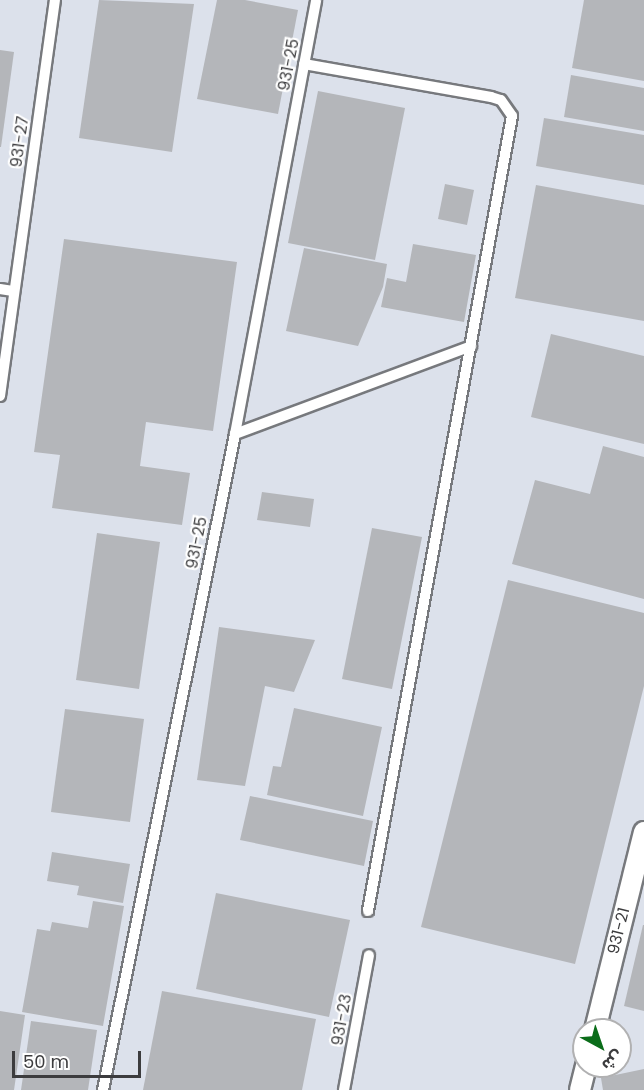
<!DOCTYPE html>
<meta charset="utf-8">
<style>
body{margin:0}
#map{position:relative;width:644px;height:1090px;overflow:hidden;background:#ebecf0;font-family:Poppins,"Noto Sans Arabic",sans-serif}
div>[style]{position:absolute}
.built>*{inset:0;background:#dce1eb}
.building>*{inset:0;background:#b4b6ba}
.roads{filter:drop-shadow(2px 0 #77797d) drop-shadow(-2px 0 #77797d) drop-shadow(0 2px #77797d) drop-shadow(0 -2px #77797d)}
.lane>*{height:10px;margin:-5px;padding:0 5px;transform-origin:5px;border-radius:5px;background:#fff}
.street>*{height:20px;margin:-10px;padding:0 10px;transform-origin:10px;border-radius:10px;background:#fff}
span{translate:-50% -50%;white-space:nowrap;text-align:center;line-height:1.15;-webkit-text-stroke:4.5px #fff;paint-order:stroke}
.street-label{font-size:16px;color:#3c3c3e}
.north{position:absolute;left:572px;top:1018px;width:60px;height:60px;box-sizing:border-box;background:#fff;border:2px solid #b1b1b2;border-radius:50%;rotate:140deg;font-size:16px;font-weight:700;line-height:24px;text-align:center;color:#3c3c3e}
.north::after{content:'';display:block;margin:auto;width:21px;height:27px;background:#0b6d1a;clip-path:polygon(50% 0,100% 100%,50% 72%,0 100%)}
.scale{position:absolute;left:12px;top:1051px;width:129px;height:27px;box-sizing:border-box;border:3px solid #3c3c3e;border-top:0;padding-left:8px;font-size:18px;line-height:21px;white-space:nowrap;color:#3c3c3e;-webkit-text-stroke:4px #fff;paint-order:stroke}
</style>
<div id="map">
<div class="built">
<i style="clip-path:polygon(evenodd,0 0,644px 0,644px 1090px,0 1090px,0 0,584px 1030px,620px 1030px,620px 1066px,584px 1066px,584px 1030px)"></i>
</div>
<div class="building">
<i style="clip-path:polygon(99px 0,194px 4px,172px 152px,79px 138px)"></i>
<i style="clip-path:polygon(217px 0,245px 0,298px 10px,278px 114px,197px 99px)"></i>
<i style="clip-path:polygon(584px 0,644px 0,644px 81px,572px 68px)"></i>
<i style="clip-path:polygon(0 50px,14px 52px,1px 147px,0 147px)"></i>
<i style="clip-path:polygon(571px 75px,644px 88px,644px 131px,564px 117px)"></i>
<i style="clip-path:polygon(318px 91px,405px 108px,375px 260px,288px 243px)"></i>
<i style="clip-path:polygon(544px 118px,644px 135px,644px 185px,536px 166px)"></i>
<i style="clip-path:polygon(445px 184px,474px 190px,467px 225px,438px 219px)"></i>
<i style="clip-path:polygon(536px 185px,644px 205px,644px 321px,515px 298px)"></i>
<i style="clip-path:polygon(64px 239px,237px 262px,213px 431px,146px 422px,140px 466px,190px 473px,182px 525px,52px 508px,60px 455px,34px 452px)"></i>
<i style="clip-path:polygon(413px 244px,476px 255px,464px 322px,381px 307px,387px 278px,406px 282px)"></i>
<i style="clip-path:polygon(304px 248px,387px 264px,383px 287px,358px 346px,286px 331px)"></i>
<i style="clip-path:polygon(551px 334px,644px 356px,644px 444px,531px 417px)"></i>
<i style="clip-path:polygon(603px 446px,644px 457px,644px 599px,512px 564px,535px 480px,590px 494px)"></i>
<i style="clip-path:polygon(262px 492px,314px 499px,310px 527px,257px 520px)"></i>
<i style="clip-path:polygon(372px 528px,422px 537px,392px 689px,342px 679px)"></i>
<i style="clip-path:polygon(97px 533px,160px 542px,139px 689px,76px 680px)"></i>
<i style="clip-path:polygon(508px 580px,644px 613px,644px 686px,575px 964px,421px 927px)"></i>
<i style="clip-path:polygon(219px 627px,315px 640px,294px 692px,265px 686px,245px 786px,197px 780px)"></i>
<i style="clip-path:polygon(294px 708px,382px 727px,363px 816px,267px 795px,273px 766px,281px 767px)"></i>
<i style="clip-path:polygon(65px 709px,144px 719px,130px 822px,51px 812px)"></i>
<i style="clip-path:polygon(250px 796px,373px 821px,364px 866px,240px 840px)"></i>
<i style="clip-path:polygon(52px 852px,130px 864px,123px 903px,77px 895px,79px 886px,47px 881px)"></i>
<i style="clip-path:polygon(216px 893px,350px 920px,329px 1017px,196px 989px)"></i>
<i style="clip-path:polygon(93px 901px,124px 906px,103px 1026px,22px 1012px,37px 929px,50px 931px,52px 922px,88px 928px)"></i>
<i style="clip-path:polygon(643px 925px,644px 925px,644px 1011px,624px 1006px)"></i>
<i style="clip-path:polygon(162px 991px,316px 1019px,302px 1090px,143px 1090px)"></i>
<i style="clip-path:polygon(0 1011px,25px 1015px,14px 1090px,0 1090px)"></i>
<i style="clip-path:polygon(31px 1021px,97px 1030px,88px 1090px,21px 1090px)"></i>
<i style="clip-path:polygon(644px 1069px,644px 1090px,603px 1090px,601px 1078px)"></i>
</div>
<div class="roads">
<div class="lane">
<i style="left:304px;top:64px;width:190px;rotate:10deg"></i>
<i style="left:491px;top:97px;width:10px;rotate:17deg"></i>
<i style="left:501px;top:100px;width:19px;rotate:55deg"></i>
<i style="left:512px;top:116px;width:808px;rotate:100.27deg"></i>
<i style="left:0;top:289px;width:13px;rotate:9deg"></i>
<i style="left:0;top:396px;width:400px;rotate:-82.1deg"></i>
<i style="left:235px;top:434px;width:252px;rotate:-20.4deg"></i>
<i style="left:103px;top:1090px;width:669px;rotate:-78.62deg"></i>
<i style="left:235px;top:434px;width:441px;rotate:-79.4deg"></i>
<i style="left:344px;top:1090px;width:137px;rotate:-79.5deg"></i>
</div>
<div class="street">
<i style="left:595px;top:1030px;width:204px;rotate:-76.1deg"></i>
<i style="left:580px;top:1090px;width:25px;rotate:-76deg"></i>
</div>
</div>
<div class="street-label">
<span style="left:289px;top:65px;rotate:-79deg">931-25</span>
<span style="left:20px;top:142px;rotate:-82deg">931-27</span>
<span style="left:197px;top:543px;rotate:-79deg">931-25</span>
<span style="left:619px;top:931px;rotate:-76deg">931-21</span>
<span style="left:342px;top:1020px;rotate:-80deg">931-23</span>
</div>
<div class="north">ش</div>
<div class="scale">50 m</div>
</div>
